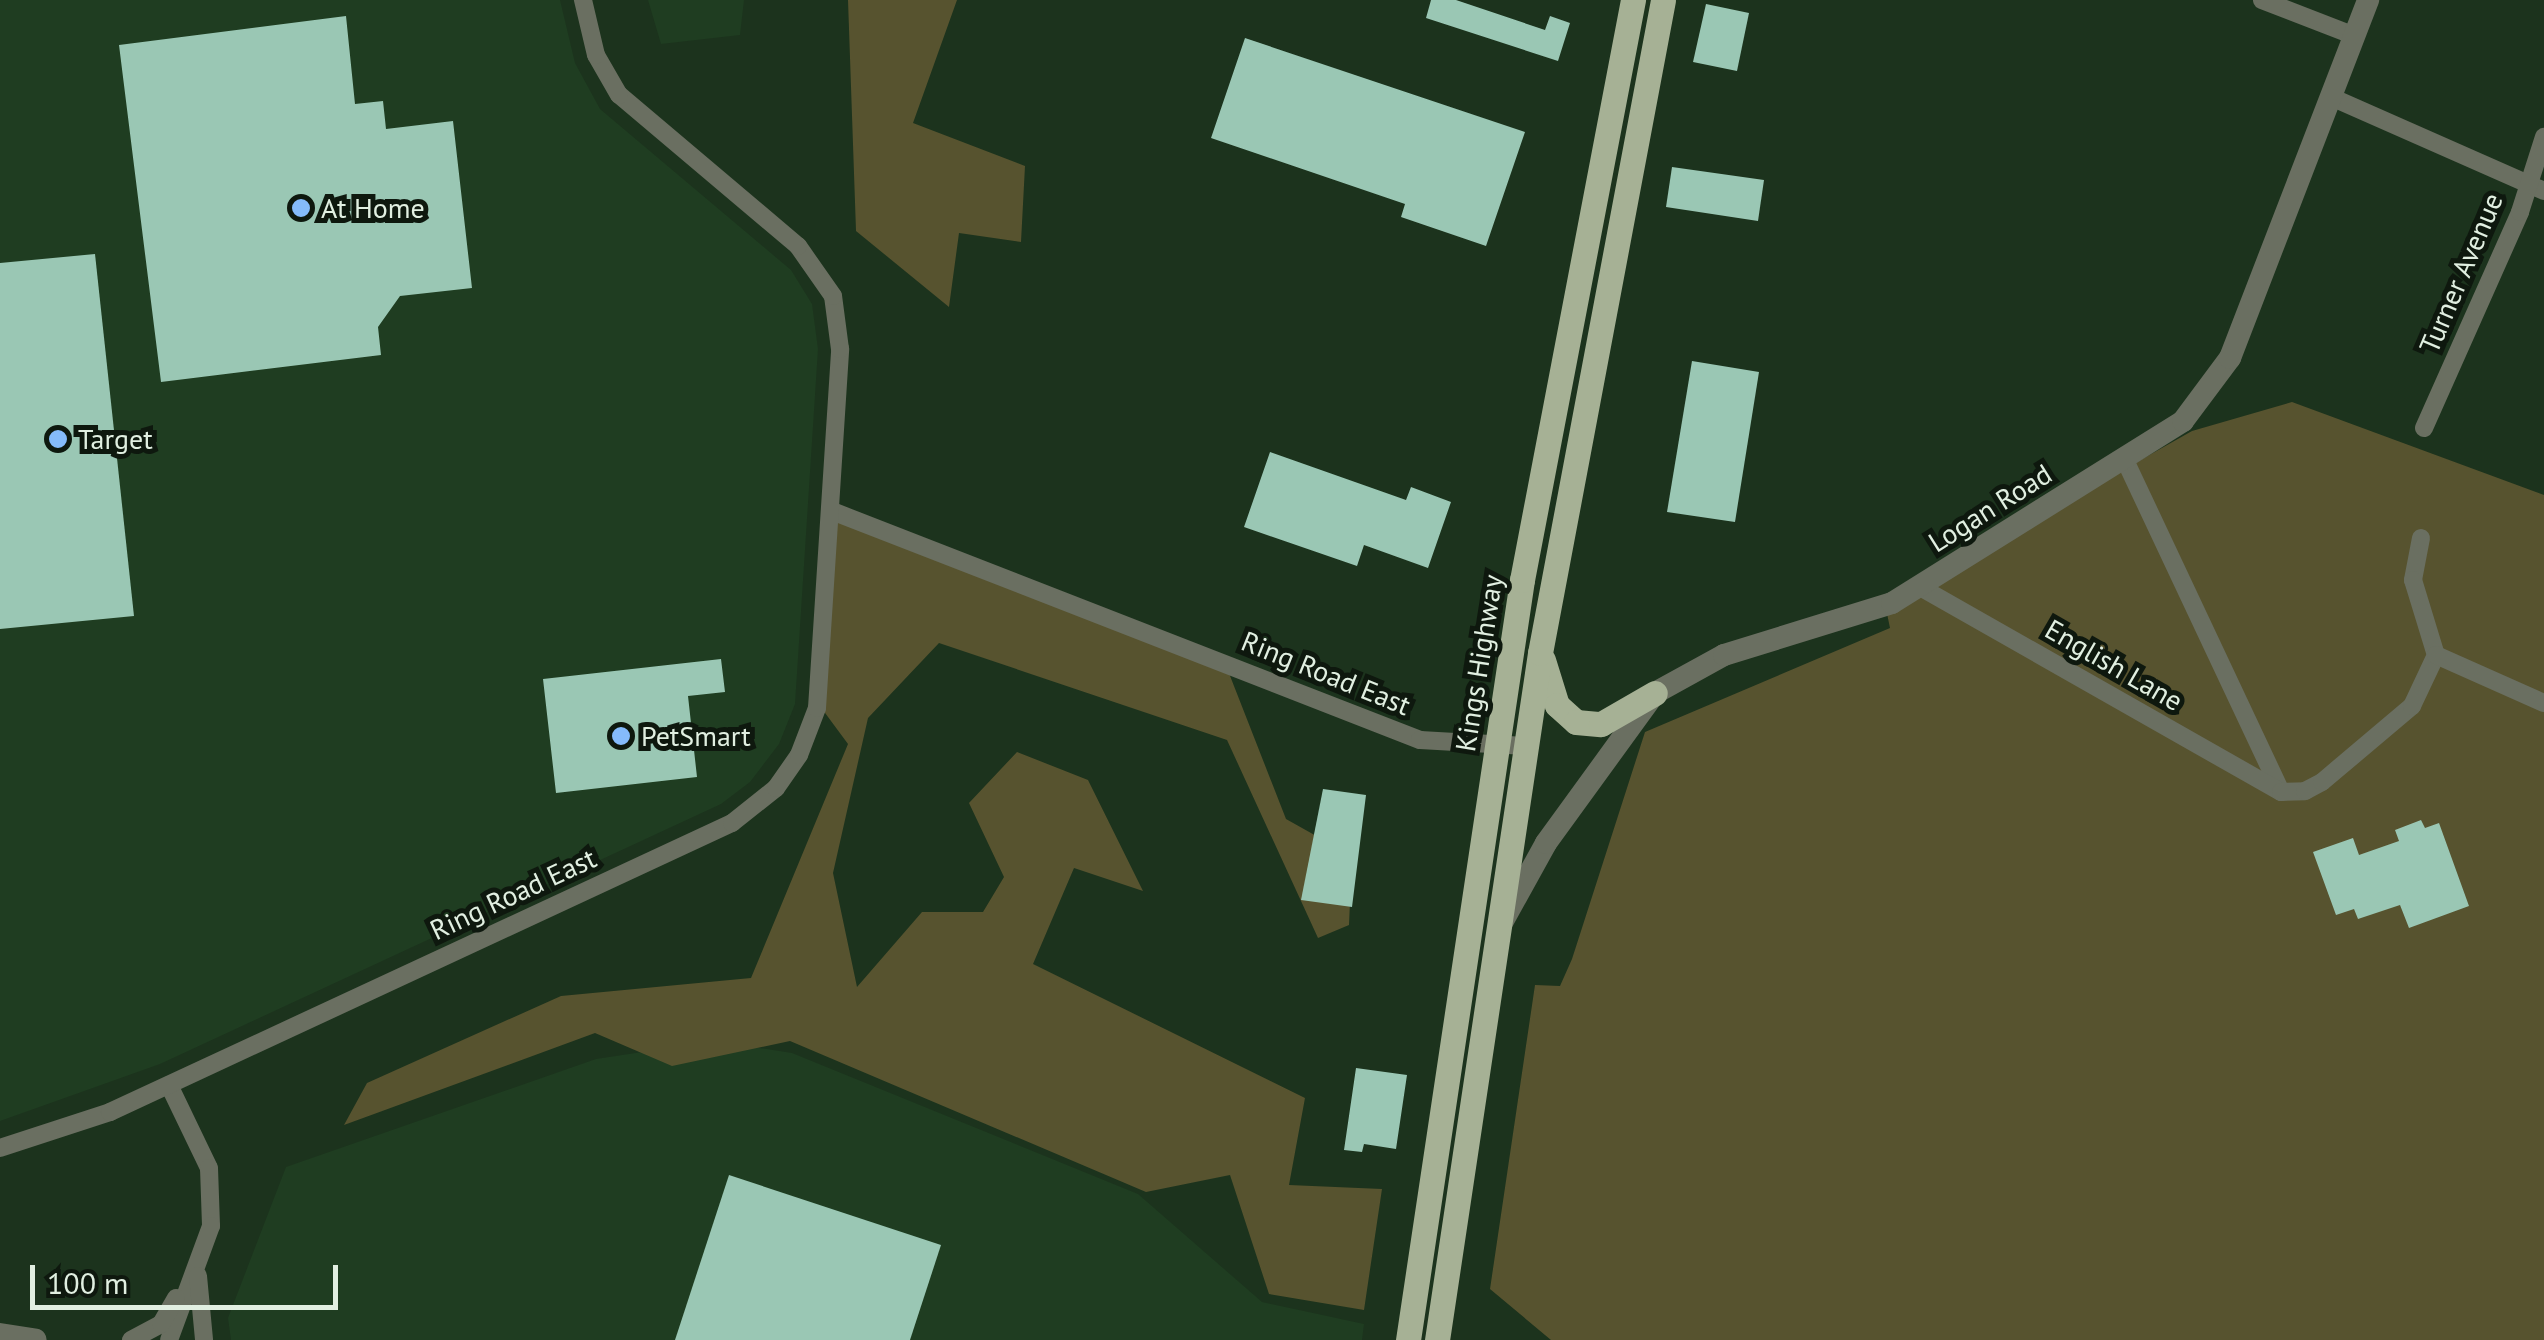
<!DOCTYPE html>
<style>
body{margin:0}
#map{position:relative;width:2544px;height:1340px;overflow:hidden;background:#1c331d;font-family:"PT Sans",sans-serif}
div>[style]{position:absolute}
.built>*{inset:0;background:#1f3d21}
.green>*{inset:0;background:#57532f}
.building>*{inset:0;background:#9ac7b4}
.minor>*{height:18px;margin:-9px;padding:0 9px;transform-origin:9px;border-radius:9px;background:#6a6f61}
.tertiary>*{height:22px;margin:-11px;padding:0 11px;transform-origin:11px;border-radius:11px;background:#6a6f61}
.primary>*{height:25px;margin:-12.5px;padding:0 12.5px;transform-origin:12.5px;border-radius:12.5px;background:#a6b195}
.dots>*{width:28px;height:28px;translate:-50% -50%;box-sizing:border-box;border:5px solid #0e180e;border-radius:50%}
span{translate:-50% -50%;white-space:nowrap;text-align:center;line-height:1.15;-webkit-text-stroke:10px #0e180e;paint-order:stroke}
.poi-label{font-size:28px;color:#e1efe1}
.left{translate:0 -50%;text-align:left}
.street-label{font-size:28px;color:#e1efe1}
.scale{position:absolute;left:30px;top:1265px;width:308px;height:45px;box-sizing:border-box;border:5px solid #e1efe1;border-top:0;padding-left:12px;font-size:30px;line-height:35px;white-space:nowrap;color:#e1efe1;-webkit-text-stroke:8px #0e180e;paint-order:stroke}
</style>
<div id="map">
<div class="built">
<i style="clip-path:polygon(0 0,560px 0,575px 63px,600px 109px,791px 270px,812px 304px,818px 349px,795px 704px,779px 744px,750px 782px,721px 804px,160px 1064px,0 1121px)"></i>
<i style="clip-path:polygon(648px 0,744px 0,740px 35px,661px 44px)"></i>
<i style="clip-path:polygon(715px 1041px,792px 1053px,1138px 1194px,1262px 1302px,1364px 1324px,1362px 1340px,231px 1340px,228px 1318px,286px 1167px,596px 1059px)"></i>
</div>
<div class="green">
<i style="clip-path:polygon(848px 0,957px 0,913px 123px,1025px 166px,1021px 242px,959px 233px,949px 307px,856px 231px)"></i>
<i style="clip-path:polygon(2292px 402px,2544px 495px,2544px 1340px,1551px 1340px,1490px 1289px,1535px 985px,1560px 986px,1572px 959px,1645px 732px,1890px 628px,1885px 604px,2192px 431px)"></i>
<i style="clip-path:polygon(828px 505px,1225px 663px,1286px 819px,1352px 856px,1349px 925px,1318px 938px,1227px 740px,939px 643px,868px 718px,833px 873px,857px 987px,922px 912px,983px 912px,1004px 877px,969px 803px,1017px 752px,1088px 780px,1143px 891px,1074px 868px,1033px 964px,1305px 1098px,1289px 1185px,1382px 1189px,1364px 1310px,1269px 1294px,1230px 1175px,1146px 1192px,790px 1041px,672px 1066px,595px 1033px,344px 1125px,367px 1083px,561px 996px,751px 978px,848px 744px,814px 698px)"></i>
</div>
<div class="building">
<i style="clip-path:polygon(1431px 0,1456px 0,1545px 30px,1550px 16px,1570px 23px,1558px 61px,1426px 18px)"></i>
<i style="clip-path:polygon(1706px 4px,1749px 13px,1737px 71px,1693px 62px)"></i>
<i style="clip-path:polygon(346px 16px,355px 104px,383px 101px,386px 129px,453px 121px,472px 288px,400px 296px,378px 327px,381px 355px,161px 382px,119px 45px)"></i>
<i style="clip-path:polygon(1245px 38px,1525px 132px,1486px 246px,1401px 217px,1405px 204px,1211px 138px)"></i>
<i style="clip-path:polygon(1672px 167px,1764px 180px,1758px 221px,1666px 207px)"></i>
<i style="clip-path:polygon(95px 254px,134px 616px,0 629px,0 263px)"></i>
<i style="clip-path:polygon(1692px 361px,1759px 372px,1735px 522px,1667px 512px)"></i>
<i style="clip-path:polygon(1270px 452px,1406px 500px,1411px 487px,1451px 502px,1428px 568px,1364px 545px,1357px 566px,1244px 527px)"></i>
<i style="clip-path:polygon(721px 659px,725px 692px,688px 696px,697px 777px,556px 793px,543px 679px)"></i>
<i style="clip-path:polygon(1323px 789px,1366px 795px,1352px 907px,1301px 900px)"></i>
<i style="clip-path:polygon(2421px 820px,2425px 828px,2439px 823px,2469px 906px,2409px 928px,2400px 905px,2358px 919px,2354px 909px,2336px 915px,2313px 852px,2353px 838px,2359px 855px,2399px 841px,2395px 830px)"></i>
<i style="clip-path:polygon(1356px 1068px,1407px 1075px,1396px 1149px,1364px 1144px,1362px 1152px,1344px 1150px)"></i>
<i style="clip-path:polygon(729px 1175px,941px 1245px,910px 1340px,675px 1340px)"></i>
</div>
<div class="minor">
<i style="left:2262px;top:0;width:100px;rotate:21.2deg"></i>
<i style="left:2331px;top:97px;width:233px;rotate:23.8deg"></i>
<i style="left:2424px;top:428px;width:236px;rotate:-66deg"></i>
<i style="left:2520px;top:212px;width:79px;rotate:-72.3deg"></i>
<i style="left:2124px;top:458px;width:369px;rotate:64.8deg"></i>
<i style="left:832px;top:511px;width:631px;rotate:21.28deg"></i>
<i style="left:1420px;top:740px;width:106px;rotate:3.2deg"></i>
<i style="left:2421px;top:538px;width:43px;rotate:100.8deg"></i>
<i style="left:2413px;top:580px;width:78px;rotate:73deg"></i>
<i style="left:1920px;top:587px;width:415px;rotate:29.6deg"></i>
<i style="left:2281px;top:792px;width:24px;rotate:-2deg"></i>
<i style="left:2305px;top:791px;width:19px;rotate:-28deg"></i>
<i style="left:2322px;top:782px;width:118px;rotate:-40.2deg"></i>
<i style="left:2412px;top:706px;width:56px;rotate:-64.8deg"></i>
<i style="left:2436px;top:655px;width:118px;rotate:24deg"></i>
<i style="left:169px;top:1085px;width:92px;rotate:64.3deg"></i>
<i style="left:209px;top:1168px;width:58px;rotate:88deg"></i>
<i style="left:211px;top:1226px;width:121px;rotate:110.2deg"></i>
<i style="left:0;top:1148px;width:116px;rotate:-18.1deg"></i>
<i style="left:110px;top:1112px;width:686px;rotate:-24.92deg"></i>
<i style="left:732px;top:823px;width:56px;rotate:-38.5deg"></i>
<i style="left:776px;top:788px;width:40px;rotate:-55.1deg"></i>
<i style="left:799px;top:755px;width:50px;rotate:-69deg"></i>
<i style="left:817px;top:708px;width:360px;rotate:-86.3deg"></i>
<i style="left:840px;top:349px;width:53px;rotate:-97.5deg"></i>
<i style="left:833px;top:296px;width:61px;rotate:-125deg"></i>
<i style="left:798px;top:246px;width:234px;rotate:-139.8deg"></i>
<i style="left:619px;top:95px;width:46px;rotate:-119.9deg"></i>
<i style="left:596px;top:55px;width:57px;rotate:-103.3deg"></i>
<i style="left:198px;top:1276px;width:64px;rotate:84.6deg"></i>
<i style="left:131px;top:1340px;width:34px;rotate:-28deg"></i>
<i style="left:161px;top:1324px;width:30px;rotate:-60deg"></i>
</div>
<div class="tertiary">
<i style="left:1503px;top:921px;width:89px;rotate:-61.1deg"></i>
<i style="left:1546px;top:843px;width:185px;rotate:-54deg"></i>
<i style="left:1655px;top:693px;width:79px;rotate:-28.8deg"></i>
<i style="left:1724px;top:655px;width:176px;rotate:-17.2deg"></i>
<i style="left:1892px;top:603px;width:343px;rotate:-32deg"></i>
<i style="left:2183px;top:421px;width:79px;rotate:-53.3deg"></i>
<i style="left:2230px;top:358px;width:384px;rotate:-68.9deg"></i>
<i style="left:0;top:1334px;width:36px;rotate:9deg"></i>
</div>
<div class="primary">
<i style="left:1543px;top:660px;width:47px;rotate:72.7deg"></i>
<i style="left:1557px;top:705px;width:25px;rotate:42deg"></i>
<i style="left:1576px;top:722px;width:25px;rotate:5deg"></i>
<i style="left:1601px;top:724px;width:62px;rotate:-29.9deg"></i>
<i style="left:1408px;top:1340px;width:769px;rotate:-81.47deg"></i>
<i style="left:1522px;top:580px;width:591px;rotate:-79.17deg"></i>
<i style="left:1437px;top:1340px;width:695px;rotate:-81.47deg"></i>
<i style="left:1540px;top:653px;width:664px;rotate:-79.33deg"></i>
</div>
<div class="dots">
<i style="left:301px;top:208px;background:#85bbfb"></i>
<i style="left:58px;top:439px;background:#85bbfb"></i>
<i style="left:621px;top:736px;background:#85bbfb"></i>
</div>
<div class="poi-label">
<span class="left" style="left:321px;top:208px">At Home</span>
<span class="left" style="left:78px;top:439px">Target</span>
<span class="left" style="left:641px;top:736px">PetSmart</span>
</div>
<div class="street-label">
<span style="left:2461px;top:273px;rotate:-67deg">Turner Avenue</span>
<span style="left:1990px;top:508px;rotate:-32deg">Logan Road</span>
<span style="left:1479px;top:663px;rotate:-81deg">Kings Highway</span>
<span style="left:2114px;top:665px;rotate:30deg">English Lane</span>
<span style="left:1326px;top:673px;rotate:22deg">Ring Road East</span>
<span style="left:513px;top:894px;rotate:-25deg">Ring Road East</span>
</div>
<div class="scale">100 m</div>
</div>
